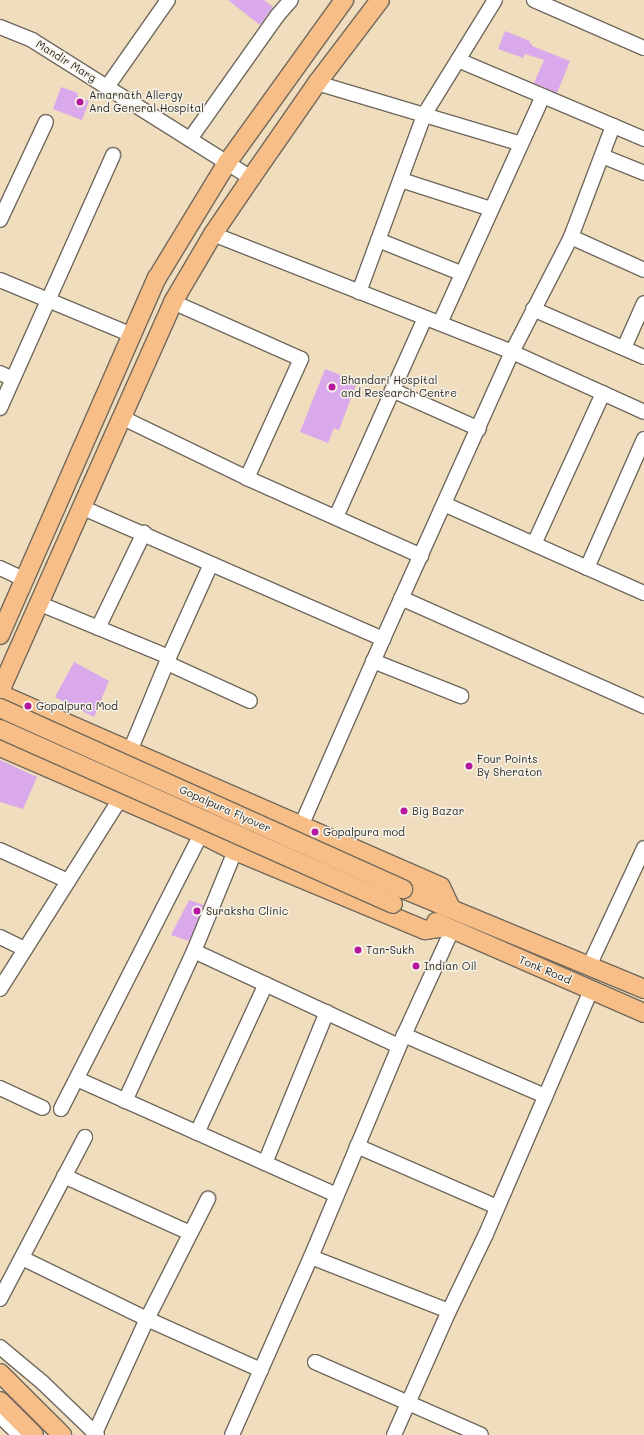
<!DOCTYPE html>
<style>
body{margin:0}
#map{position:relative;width:644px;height:1435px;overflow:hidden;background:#f0ddbd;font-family:Mali,sans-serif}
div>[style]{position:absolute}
.building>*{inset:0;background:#daa9eb}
.roads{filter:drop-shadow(1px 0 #70695e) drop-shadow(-1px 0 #70695e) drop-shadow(0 1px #70695e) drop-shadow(0 -1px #70695e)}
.minor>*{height:14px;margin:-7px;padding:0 7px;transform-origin:7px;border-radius:7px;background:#fff}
.major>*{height:18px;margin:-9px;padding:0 9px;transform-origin:9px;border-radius:9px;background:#f7be87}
.bridges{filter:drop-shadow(1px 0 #70695e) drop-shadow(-1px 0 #70695e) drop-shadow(0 1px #70695e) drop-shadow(0 -1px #70695e)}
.major-bridge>*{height:18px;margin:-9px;padding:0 9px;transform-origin:9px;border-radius:9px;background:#f7be87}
.dots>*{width:11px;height:11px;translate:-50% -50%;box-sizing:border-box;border:2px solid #f7f3e8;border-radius:50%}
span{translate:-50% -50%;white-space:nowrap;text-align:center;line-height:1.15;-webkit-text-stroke:3px #f7f3e8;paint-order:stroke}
.street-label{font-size:11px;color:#2b2b2b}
.poi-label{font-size:11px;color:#2b2b2b}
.left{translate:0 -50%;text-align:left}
</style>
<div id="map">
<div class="building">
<i style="clip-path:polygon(228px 0,264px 0,273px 7px,260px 25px)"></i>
<i style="clip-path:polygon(505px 31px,530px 41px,529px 43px,532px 44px,532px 46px,570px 61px,557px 93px,534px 83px,544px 60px,525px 54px,523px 58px,498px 49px)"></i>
<i style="clip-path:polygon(61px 87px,78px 93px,77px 96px,89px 101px,82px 120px,53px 109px)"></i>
<i style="clip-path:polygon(325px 369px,341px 375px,339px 379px,356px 385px,339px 430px,334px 428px,328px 443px,300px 432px)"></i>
<i style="clip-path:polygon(74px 662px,109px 681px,94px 717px,55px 697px)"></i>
<i style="clip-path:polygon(0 760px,37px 777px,23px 809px,0 802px)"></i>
<i style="clip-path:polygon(189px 900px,204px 905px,189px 941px,171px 935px)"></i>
</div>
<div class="roads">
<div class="minor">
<i style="left:534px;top:0;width:120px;rotate:23.6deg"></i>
<i style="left:0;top:27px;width:35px;rotate:22deg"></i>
<i style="left:32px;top:40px;width:259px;rotate:32.2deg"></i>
<i style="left:458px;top:60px;width:202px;rotate:23deg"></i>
<i style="left:317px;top:83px;width:213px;rotate:16.6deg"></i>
<i style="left:107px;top:87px;width:106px;rotate:-55deg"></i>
<i style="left:190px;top:139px;width:151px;rotate:-54.7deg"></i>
<i style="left:277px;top:16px;width:21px;rotate:-49deg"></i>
<i style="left:602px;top:156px;width:45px;rotate:22deg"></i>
<i style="left:401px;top:180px;width:95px;rotate:17.9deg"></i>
<i style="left:0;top:220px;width:108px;rotate:-64.9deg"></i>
<i style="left:213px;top:234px;width:321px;rotate:21.5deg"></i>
<i style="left:512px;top:352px;width:145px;rotate:24.4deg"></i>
<i style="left:571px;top:237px;width:80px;rotate:24.3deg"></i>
<i style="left:378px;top:240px;width:89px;rotate:21.7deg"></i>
<i style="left:0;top:280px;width:143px;rotate:22.6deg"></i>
<i style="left:359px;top:292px;width:189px;rotate:-69.8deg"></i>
<i style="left:424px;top:115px;width:135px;rotate:-58.3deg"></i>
<i style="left:173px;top:302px;width:140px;rotate:24deg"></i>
<i style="left:301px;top:359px;width:131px;rotate:114.4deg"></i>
<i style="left:533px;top:309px;width:121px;rotate:23.4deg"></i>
<i style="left:440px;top:323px;width:249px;rotate:-65.6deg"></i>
<i style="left:624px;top:348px;width:49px;rotate:-66deg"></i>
<i style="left:0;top:373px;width:14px;rotate:25deg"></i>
<i style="left:392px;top:390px;width:95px;rotate:24.1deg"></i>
<i style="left:0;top:408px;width:277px;rotate:-65.9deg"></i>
<i style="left:121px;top:417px;width:140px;rotate:25.8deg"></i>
<i style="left:247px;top:478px;width:191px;rotate:24.1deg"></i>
<i style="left:444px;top:504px;width:219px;rotate:24deg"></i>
<i style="left:81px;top:507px;width:330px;rotate:23.6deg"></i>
<i style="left:336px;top:517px;width:218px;rotate:-65.9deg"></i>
<i style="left:534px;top:544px;width:166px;rotate:-65.4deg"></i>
<i style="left:0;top:568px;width:26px;rotate:25deg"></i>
<i style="left:587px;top:568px;width:141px;rotate:-66.2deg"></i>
<i style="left:401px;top:598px;width:266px;rotate:24deg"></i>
<i style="left:38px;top:603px;width:142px;rotate:22.4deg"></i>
<i style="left:98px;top:628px;width:106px;rotate:-64.2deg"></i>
<i style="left:373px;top:661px;width:95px;rotate:21.7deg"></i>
<i style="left:167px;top:663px;width:91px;rotate:24.6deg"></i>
<i style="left:130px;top:751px;width:102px;rotate:-67.5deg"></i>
<i style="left:169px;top:657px;width:102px;rotate:-65.7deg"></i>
<i style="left:301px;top:826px;width:204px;rotate:-66.3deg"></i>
<i style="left:383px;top:639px;width:315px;rotate:-65.8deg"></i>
<i style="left:512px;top:352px;width:129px;rotate:-62.8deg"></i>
<i style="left:571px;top:237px;width:119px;rotate:-69.3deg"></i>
<i style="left:0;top:850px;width:75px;rotate:24.5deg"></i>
<i style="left:0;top:937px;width:28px;rotate:26deg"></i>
<i style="left:194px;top:951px;width:226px;rotate:24.9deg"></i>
<i style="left:589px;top:966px;width:130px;rotate:-65deg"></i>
<i style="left:0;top:989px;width:225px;rotate:-57.7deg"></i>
<i style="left:404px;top:1035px;width:154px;rotate:23.4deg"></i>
<i style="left:77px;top:1079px;width:284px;rotate:24.1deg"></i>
<i style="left:0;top:1088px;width:47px;rotate:24.9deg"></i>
<i style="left:125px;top:1101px;width:165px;rotate:-65.3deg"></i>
<i style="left:194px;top:951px;width:108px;rotate:-67.7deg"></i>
<i style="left:61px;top:1109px;width:309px;rotate:-63deg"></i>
<i style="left:197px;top:1133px;width:164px;rotate:-65.2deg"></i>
<i style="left:357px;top:1146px;width:153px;rotate:23.5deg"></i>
<i style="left:265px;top:1163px;width:163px;rotate:-67.7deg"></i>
<i style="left:64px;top:1176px;width:138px;rotate:24.3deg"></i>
<i style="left:311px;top:1257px;width:148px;rotate:21.4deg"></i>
<i style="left:22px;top:1258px;width:139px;rotate:26deg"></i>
<i style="left:147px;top:1319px;width:125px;rotate:24.1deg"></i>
<i style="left:0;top:1299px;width:183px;rotate:-62.3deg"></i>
<i style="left:0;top:1347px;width:56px;rotate:39.9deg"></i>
<i style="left:43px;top:1383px;width:75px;rotate:43.9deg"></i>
<i style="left:315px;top:1362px;width:181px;rotate:23.7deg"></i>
<i style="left:0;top:1416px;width:28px;rotate:44deg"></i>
<i style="left:95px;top:1433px;width:125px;rotate:-65.5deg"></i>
<i style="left:147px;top:1319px;width:135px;rotate:-63.1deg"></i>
<i style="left:232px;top:1435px;width:195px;rotate:-66.1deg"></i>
<i style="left:311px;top:1257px;width:241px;rotate:-67.3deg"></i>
<i style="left:404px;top:1035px;width:115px;rotate:-65.4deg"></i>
<i style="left:394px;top:1435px;width:136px;rotate:-66.1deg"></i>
<i style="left:449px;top:1311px;width:85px;rotate:-64.3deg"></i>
<i style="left:486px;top:1234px;width:266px;rotate:-66.7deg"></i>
</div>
<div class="major">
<i style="left:0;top:635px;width:390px;rotate:-66.3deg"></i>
<i style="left:157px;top:278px;width:135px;rotate:-58.7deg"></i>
<i style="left:227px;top:163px;width:201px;rotate:-54.3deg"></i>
<i style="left:0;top:691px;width:426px;rotate:-66deg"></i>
<i style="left:173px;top:302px;width:79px;rotate:-59.5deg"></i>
<i style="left:213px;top:234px;width:68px;rotate:-55.8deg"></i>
<i style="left:251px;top:178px;width:116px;rotate:-55.2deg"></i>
<i style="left:317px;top:83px;width:104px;rotate:-52.8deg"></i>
<i style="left:0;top:694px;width:481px;rotate:23.6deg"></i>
<i style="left:441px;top:887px;width:23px;rotate:65deg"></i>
<i style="left:0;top:747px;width:219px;rotate:23.4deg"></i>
<i style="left:201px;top:834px;width:38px;rotate:27deg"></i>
<i style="left:235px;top:851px;width:206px;rotate:22.6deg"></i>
<i style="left:425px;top:930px;width:21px;rotate:-8deg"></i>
<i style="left:403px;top:889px;width:261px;rotate:22.5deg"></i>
<i style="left:436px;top:922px;width:227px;rotate:23.6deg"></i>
<i style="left:0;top:1373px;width:88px;rotate:45deg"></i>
<i style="left:0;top:1401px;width:48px;rotate:45deg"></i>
</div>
</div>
<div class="bridges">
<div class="major-bridge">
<i style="left:0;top:708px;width:442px;rotate:24.2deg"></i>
<i style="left:0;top:729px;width:430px;rotate:24deg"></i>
</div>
</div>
<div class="dots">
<i style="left:80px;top:102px;background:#b5179e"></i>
<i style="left:332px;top:387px;background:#b5179e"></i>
<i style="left:28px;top:706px;background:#b5179e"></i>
<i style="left:469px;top:766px;background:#b5179e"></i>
<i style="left:404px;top:811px;background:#b5179e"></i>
<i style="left:315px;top:832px;background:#b5179e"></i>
<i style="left:197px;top:911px;background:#b5179e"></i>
<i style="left:358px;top:950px;background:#b5179e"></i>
<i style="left:416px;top:966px;background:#b5179e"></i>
</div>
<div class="street-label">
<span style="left:66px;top:61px;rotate:32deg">Mandir Marg</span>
<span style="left:225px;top:809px;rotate:24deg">Gopalpura Flyover</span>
<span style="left:545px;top:970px;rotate:23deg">Tonk Road</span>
</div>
<div class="poi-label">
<span class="left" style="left:89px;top:102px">Amarnath Allergy<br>And General Hospital</span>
<span class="left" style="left:341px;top:387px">Bhandari Hospital<br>and Research Centre</span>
<span class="left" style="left:36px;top:706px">Gopalpura Mod</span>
<span class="left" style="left:477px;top:766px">Four Points<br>By Sheraton</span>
<span class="left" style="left:412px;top:811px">Big Bazar</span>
<span class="left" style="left:323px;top:832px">Gopalpura mod</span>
<span class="left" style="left:206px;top:911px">Suraksha Clinic</span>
<span class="left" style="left:366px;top:950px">Tan-Sukh</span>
<span class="left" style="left:424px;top:966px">Indian Oil</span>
</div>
</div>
